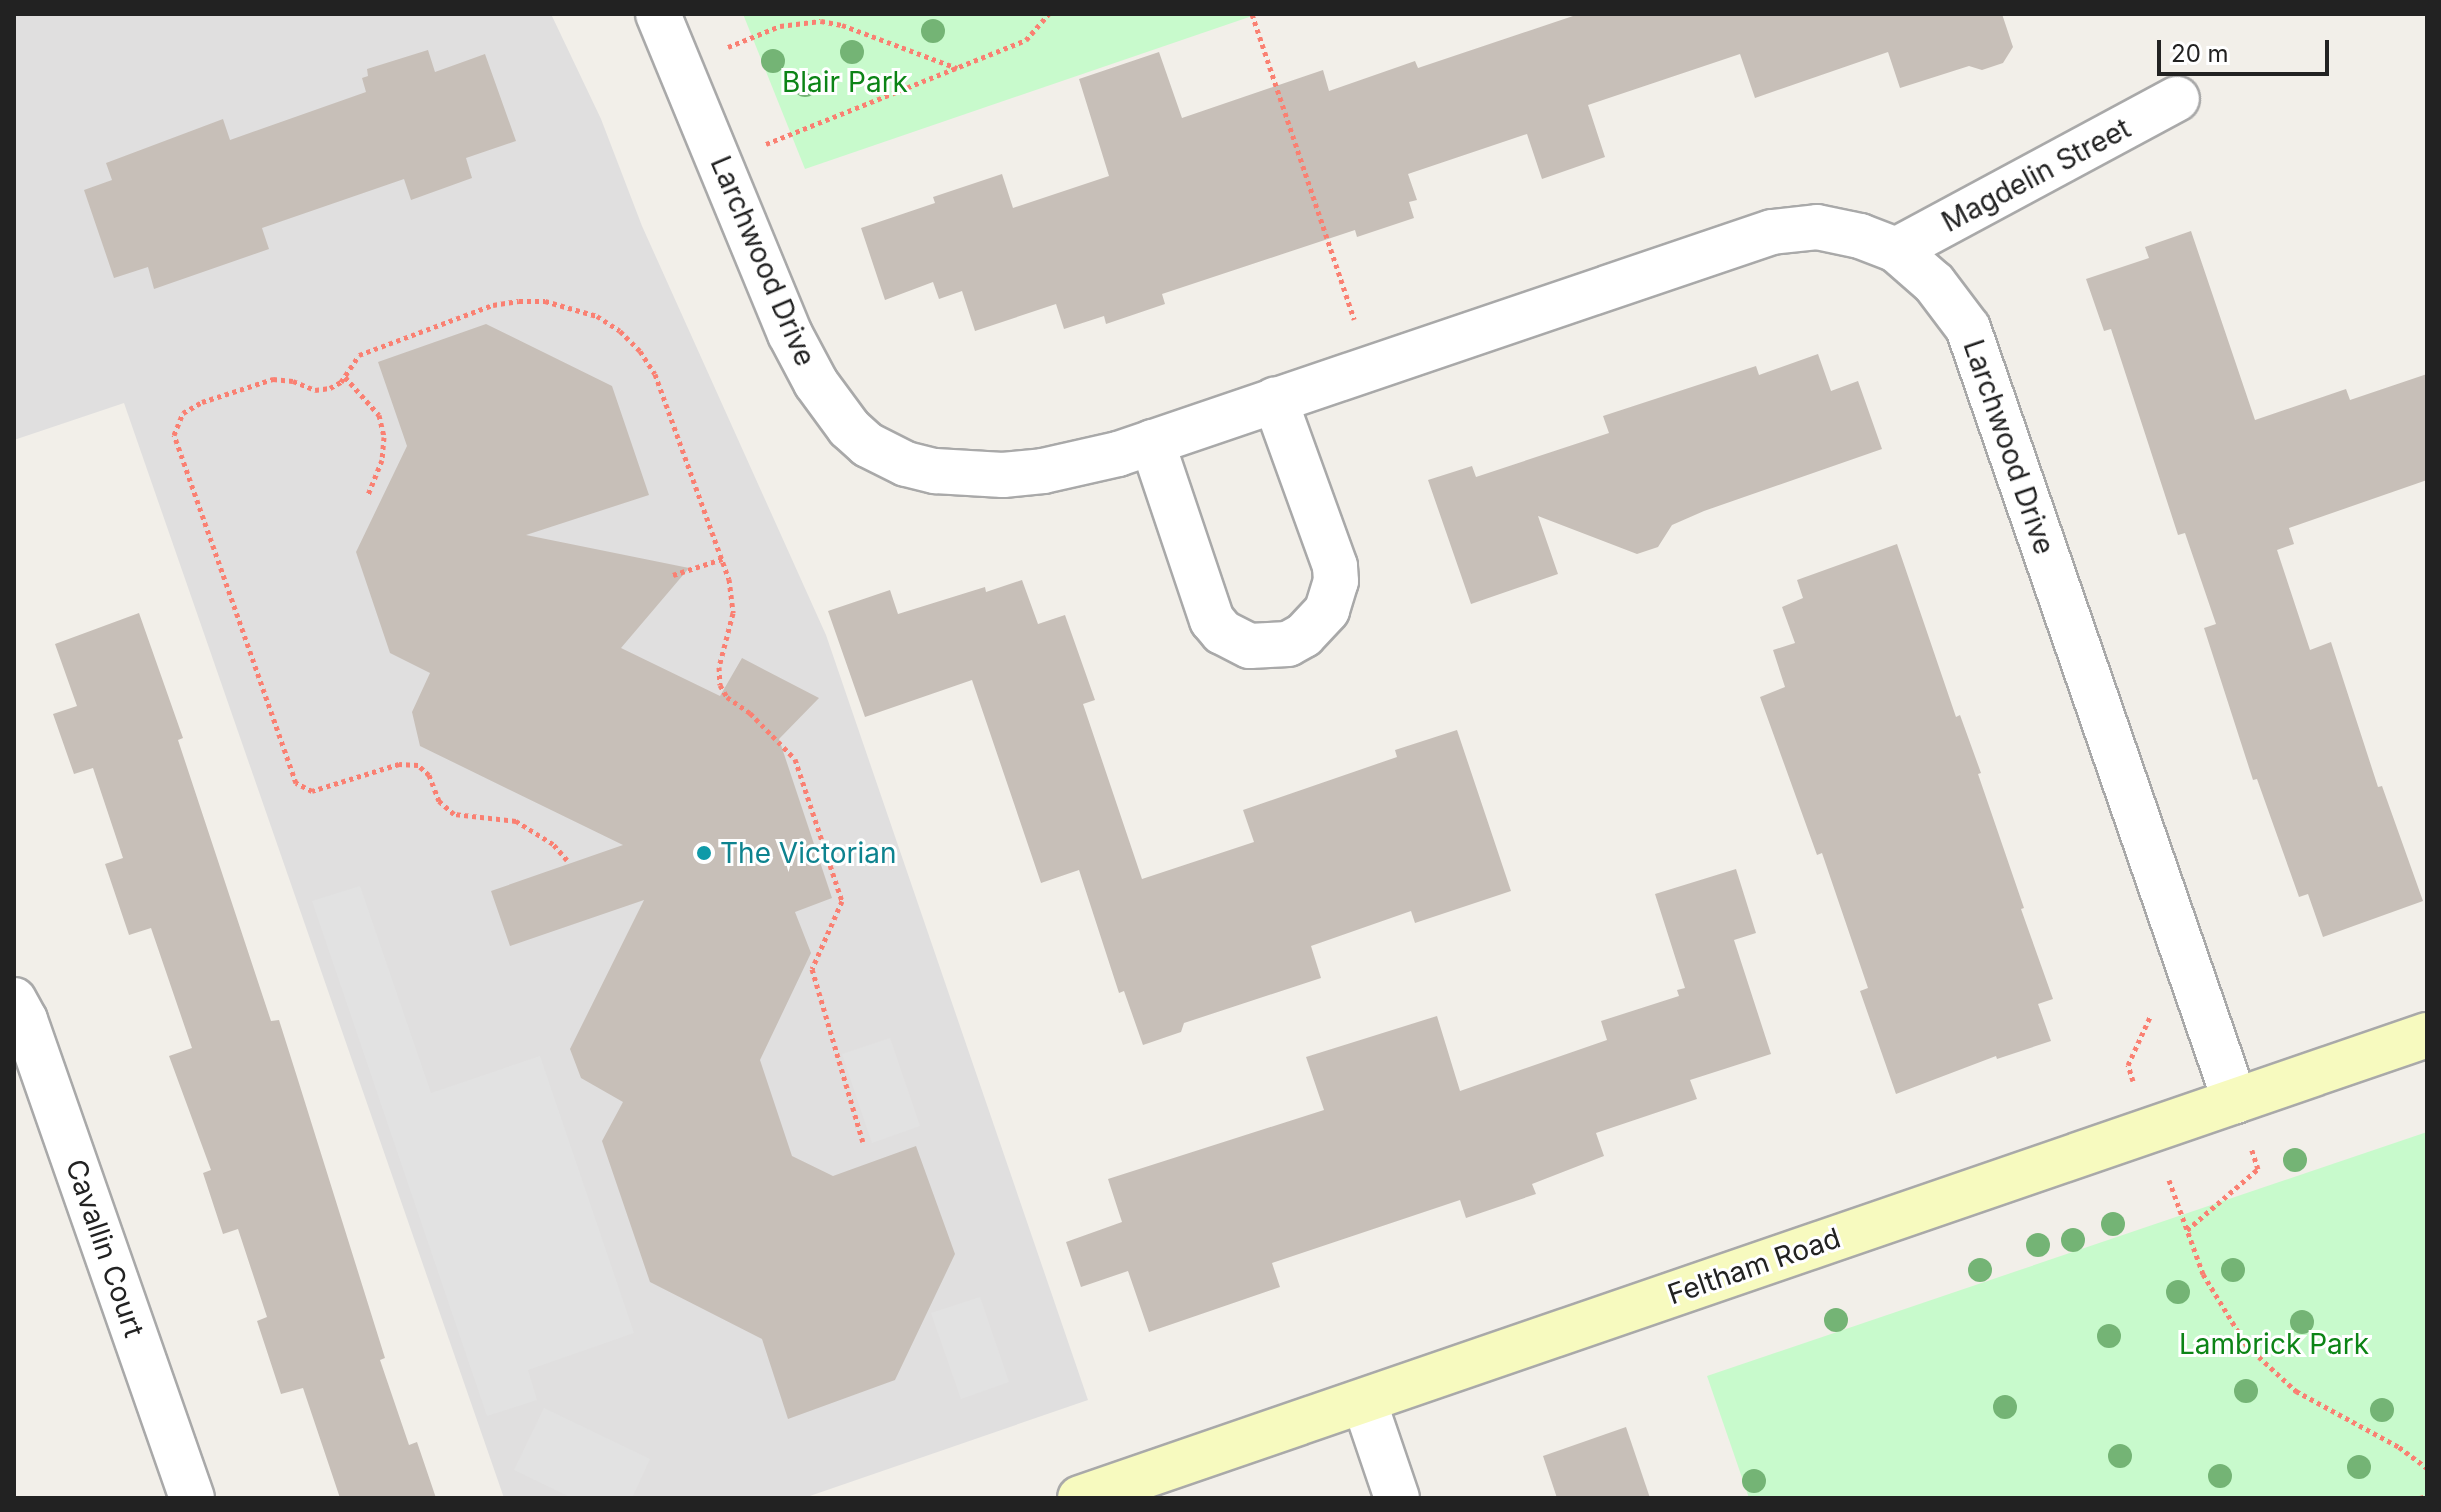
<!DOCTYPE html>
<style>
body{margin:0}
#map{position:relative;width:2441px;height:1512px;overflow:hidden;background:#f2efe9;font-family:Inter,sans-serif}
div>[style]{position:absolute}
.residential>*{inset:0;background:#e0dfdf}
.park>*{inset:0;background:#c8facc}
.parking>*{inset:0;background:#e2e2e2}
.building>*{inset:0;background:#c7bfb8}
.path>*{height:5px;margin-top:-2.5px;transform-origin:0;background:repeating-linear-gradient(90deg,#fa8072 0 4px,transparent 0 8px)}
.roads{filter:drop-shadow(2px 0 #a9a9a9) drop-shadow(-2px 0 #a9a9a9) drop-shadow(0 2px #a9a9a9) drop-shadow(0 -2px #a9a9a9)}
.street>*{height:44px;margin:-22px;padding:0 22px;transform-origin:22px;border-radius:22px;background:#fff}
.secondary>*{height:44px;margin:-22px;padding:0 22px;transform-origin:22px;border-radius:22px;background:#f7fabf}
.trees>*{width:24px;height:24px;margin:-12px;border-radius:50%;background:#74b475}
.dots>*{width:22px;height:22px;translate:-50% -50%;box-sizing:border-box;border:4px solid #fff;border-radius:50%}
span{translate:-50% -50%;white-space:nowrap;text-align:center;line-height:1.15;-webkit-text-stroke:6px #fff;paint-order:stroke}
.park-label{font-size:28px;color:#0c8416}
.street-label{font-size:28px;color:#222}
.culture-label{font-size:28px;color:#0d838f}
.left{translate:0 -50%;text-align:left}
.frame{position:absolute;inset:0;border:16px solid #222;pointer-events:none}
.scale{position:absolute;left:2157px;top:40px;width:172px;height:36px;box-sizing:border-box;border:4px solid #222;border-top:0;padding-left:10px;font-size:24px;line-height:28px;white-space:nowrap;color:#222;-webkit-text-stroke:6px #fff;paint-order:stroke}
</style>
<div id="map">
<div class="residential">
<i style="clip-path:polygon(14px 14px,551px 14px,601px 119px,642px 226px,826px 635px,1088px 1400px,804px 1498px,504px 1498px,124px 403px,14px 440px)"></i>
</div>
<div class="park">
<i style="clip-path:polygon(743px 14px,1258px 14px,805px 169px)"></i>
<i style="clip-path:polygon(2427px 1132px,2427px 1498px,1749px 1498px,1707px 1376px)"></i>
</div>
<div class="parking">
<i style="clip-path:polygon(360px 886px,431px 1093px,540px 1056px,634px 1333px,528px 1370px,537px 1400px,487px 1416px,312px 901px)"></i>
<i style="clip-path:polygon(890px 1038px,920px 1126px,872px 1143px,842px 1054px)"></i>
<i style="clip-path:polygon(980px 1297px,1009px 1382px,961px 1399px,931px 1313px)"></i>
<i style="clip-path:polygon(544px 1408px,650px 1459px,632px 1498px,572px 1498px,514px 1470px)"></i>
</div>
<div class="building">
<i style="clip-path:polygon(1579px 14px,2002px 14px,2013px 47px,2003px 63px,1982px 70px,1969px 66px,1900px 88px,1888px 52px,1755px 98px,1740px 54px,1588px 105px,1605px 157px,1542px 179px,1527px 134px,1408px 174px,1417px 200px,1409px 202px,1414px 218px,1357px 237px,1355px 230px,1162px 294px,1165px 304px,1106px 324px,1104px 316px,1064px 329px,1056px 304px,975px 331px,962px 291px,939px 299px,933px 282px,885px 300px,861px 228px,935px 203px,933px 197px,1002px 174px,1013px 208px,1109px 176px,1079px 79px,1159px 52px,1182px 118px,1323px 70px,1329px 91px,1415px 61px,1418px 68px)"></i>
<i style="clip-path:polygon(428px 50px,435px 72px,485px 54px,516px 141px,466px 158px,472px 178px,411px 200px,404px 179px,262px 228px,269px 249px,154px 289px,148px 267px,114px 278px,84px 190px,112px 180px,106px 163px,223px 119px,230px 140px,366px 92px,362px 78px,368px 76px,367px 69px)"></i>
<i style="clip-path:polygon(2191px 231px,2255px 420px,2346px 389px,2350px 400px,2427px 374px,2427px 480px,2289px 528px,2294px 544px,2277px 550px,2310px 650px,2331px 642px,2378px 787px,2382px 786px,2423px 901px,2323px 937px,2308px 894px,2299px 897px,2257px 779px,2253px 780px,2204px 628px,2216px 624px,2185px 533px,2178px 535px,2111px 329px,2104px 331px,2086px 279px,2149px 258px,2145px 247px)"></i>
<i style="clip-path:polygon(486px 324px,612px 386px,649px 495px,526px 535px,689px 568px,621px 648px,720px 696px,742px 658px,819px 698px,779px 739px,832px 898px,795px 912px,811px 953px,760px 1060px,792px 1156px,833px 1176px,916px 1146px,955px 1254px,895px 1380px,788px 1419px,762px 1339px,650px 1282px,602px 1141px,623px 1102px,581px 1078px,570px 1049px,644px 900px,510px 946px,491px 891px,623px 845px,420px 746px,412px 712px,430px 673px,390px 653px,356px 552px,407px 446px,378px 362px)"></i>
<i style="clip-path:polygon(1818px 354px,1831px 391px,1858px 381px,1882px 449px,1704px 511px,1672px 525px,1658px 547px,1637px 554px,1538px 516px,1558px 574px,1471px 604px,1428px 480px,1472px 466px,1476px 477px,1609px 433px,1603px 416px,1756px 366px,1759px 375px)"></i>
<i style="clip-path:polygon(1897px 544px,1956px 717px,1960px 715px,1981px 773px,1978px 774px,2024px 908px,2021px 909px,2053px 999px,2038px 1004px,2051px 1041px,1997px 1059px,1996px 1056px,1896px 1094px,1860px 991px,1868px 988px,1822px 853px,1817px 855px,1760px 697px,1785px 687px,1773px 650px,1795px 643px,1782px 607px,1803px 598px,1797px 580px)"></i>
<i style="clip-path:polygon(1022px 580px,1038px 624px,1065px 615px,1095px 700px,1083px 704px,1142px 879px,1254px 842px,1243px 810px,1397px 757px,1395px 750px,1457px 730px,1511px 891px,1415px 923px,1411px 911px,1311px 946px,1321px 978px,1184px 1023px,1181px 1032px,1143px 1045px,1124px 991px,1119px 993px,1079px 870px,1041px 883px,972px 680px,865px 717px,828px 611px,890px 590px,898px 614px,985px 587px,986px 592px)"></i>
<i style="clip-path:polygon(139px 613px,183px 738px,178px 740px,271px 1021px,279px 1020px,298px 1080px,385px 1358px,380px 1360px,409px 1445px,417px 1442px,436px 1498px,340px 1498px,303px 1388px,281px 1394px,257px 1321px,267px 1317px,238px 1229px,223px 1234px,203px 1173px,211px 1170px,169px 1056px,192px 1048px,151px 928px,129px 935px,105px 864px,123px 858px,93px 768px,74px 774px,53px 714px,77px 706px,55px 644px)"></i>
<i style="clip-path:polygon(1736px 869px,1756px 933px,1734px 940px,1771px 1054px,1690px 1080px,1697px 1099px,1596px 1133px,1604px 1156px,1532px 1184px,1536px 1194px,1466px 1218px,1460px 1200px,1272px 1263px,1280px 1287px,1149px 1332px,1128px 1271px,1081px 1287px,1066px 1242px,1122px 1222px,1108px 1179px,1324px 1110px,1306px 1057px,1437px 1016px,1460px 1091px,1607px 1040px,1601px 1021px,1679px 996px,1677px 990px,1685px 988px,1655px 894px)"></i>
<i style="clip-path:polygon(1626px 1427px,1650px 1498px,1557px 1498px,1543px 1456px)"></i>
</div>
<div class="path">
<i style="left:1252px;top:14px;width:322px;rotate:71.5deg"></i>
<i style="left:728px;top:47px;width:56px;rotate:-22deg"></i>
<i style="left:780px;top:26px;width:41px;rotate:-7deg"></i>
<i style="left:821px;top:21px;width:21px;rotate:11deg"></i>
<i style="left:842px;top:25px;width:123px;rotate:20.5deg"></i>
<i style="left:766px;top:144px;width:280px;rotate:-21.8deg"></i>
<i style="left:1026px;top:40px;width:35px;rotate:-49deg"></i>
<i style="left:345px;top:377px;width:51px;rotate:48.2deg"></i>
<i style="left:379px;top:415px;width:23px;rotate:77deg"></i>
<i style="left:384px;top:437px;width:23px;rotate:95deg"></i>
<i style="left:382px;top:460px;width:38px;rotate:112deg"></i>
<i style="left:673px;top:575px;width:52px;rotate:-18.1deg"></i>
<i style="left:567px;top:860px;width:21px;rotate:-131deg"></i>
<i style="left:553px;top:844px;width:44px;rotate:-148.1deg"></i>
<i style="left:516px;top:821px;width:62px;rotate:-173.6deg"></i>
<i style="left:454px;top:814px;width:20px;rotate:-139deg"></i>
<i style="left:439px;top:801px;width:28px;rotate:-111deg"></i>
<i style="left:429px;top:775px;width:15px;rotate:-138deg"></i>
<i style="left:418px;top:765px;width:19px;rotate:-177deg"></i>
<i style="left:399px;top:764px;width:91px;rotate:162.8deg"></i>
<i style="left:312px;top:791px;width:18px;rotate:-153deg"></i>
<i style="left:296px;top:783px;width:369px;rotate:-109.3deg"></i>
<i style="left:174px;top:435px;width:24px;rotate:-68deg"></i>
<i style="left:183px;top:413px;width:22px;rotate:-30deg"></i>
<i style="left:202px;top:402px;width:75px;rotate:-17.9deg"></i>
<i style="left:273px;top:379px;width:20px;rotate:6deg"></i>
<i style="left:293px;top:381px;width:24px;rotate:22deg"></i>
<i style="left:315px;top:390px;width:15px;rotate:-8deg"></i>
<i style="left:330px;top:388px;width:13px;rotate:-29deg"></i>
<i style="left:341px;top:382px;width:32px;rotate:-56deg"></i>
<i style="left:359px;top:355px;width:143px;rotate:-20.5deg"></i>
<i style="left:493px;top:305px;width:26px;rotate:-9deg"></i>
<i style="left:519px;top:301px;width:26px"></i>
<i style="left:545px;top:301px;width:54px;rotate:16.1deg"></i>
<i style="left:597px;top:316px;width:27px;rotate:33deg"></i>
<i style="left:620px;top:331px;width:28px;rotate:45deg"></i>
<i style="left:640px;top:351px;width:27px;rotate:57deg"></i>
<i style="left:655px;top:374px;width:218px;rotate:70.2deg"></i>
<i style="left:729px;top:579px;width:34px;rotate:83deg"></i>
<i style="left:733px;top:613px;width:56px;rotate:104.5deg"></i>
<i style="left:719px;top:667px;width:18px;rotate:87deg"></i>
<i style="left:720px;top:685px;width:14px;rotate:60deg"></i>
<i style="left:727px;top:697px;width:28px;rotate:35deg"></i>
<i style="left:750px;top:713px;width:64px;rotate:45.6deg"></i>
<i style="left:795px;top:759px;width:150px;rotate:71.7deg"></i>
<i style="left:842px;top:901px;width:74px;rotate:113.8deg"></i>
<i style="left:812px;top:969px;width:180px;rotate:73.6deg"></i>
<i style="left:2133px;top:1081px;width:17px;rotate:-107deg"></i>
<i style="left:2128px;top:1065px;width:53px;rotate:-65.4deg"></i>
<i style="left:2169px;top:1180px;width:100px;rotate:70.1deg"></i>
<i style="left:2203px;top:1274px;width:84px;rotate:58.6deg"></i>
<i style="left:2247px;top:1346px;width:67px;rotate:42.6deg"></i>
<i style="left:2296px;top:1391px;width:117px;rotate:28.5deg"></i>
<i style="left:2399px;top:1447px;width:35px;rotate:37deg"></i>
<i style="left:2187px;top:1230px;width:94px;rotate:-40.7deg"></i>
<i style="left:2258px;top:1169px;width:22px;rotate:-108deg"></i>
<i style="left:2420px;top:1498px;width:7px;rotate:-16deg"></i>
</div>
<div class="roads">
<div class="street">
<i style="left:658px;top:14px;width:346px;rotate:67.6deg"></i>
<i style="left:790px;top:334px;width:55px;rotate:62deg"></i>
<i style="left:816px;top:383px;width:56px;rotate:53.7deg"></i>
<i style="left:849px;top:428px;width:25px;rotate:42deg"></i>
<i style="left:868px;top:445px;width:42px;rotate:26.6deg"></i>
<i style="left:906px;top:464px;width:30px;rotate:14deg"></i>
<i style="left:935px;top:471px;width:68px;rotate:3.4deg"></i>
<i style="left:1003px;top:475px;width:40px;rotate:-5.7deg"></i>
<i style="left:1043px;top:471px;width:77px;rotate:-12.8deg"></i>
<i style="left:1118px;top:454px;width:691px;rotate:-18.75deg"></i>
<i style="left:1772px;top:232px;width:45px;rotate:-6.3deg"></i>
<i style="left:1817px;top:227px;width:44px;rotate:11.8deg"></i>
<i style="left:1860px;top:236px;width:39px;rotate:21deg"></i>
<i style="left:1896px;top:250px;width:50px;rotate:41deg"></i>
<i style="left:1934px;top:283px;width:56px;rotate:52.9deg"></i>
<i style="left:1968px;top:328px;width:818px;rotate:70.94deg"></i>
<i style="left:1896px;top:250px;width:319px;rotate:-28.3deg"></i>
<i style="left:1152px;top:442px;width:188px;rotate:71.4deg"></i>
<i style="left:1212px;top:620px;width:16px;rotate:50deg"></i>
<i style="left:1222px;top:632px;width:31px;rotate:27deg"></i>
<i style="left:1250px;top:646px;width:38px;rotate:-3deg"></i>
<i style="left:1288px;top:644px;width:18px;rotate:-29deg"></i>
<i style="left:1304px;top:635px;width:34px;rotate:-47deg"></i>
<i style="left:1327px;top:610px;width:30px;rotate:-73deg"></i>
<i style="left:1336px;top:581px;width:15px;rotate:-94deg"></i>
<i style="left:1335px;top:566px;width:177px;rotate:-109.9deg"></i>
<i style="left:14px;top:1000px;width:23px;rotate:61deg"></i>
<i style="left:25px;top:1020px;width:506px;rotate:70.74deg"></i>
<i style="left:1364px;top:1401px;width:102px;rotate:71.2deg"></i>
</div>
<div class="secondary">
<i style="left:1080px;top:1498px;width:1424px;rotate:-18.97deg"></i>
</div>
</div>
<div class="trees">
<i style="left:933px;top:31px"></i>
<i style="left:852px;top:52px"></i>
<i style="left:773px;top:61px"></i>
<i style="left:805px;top:85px"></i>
<i style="left:2295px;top:1160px"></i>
<i style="left:2113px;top:1224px"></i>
<i style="left:2073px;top:1240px"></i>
<i style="left:2038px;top:1245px"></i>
<i style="left:1980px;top:1270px"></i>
<i style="left:2233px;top:1270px"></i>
<i style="left:2178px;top:1292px"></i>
<i style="left:1836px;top:1320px"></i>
<i style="left:2302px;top:1322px"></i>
<i style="left:2109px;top:1336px"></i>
<i style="left:2246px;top:1391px"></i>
<i style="left:2005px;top:1407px"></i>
<i style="left:2382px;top:1410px"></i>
<i style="left:2120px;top:1456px"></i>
<i style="left:2359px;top:1467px"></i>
<i style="left:2220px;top:1476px"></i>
<i style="left:1754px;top:1481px"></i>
</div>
<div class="dots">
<i style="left:704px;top:853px;background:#0f9aa8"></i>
</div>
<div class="park-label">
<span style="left:845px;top:82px">Blair Park</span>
<span style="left:2274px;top:1344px">Lambrick Park</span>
</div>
<div class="street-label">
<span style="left:2036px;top:175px;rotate:-28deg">Magdelin Street</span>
<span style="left:763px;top:261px;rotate:67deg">Larchwood Drive</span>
<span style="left:2009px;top:447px;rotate:71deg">Larchwood Drive</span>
<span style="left:105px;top:1248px;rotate:71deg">Cavallin Court</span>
<span style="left:1754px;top:1266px;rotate:-19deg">Feltham Road</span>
</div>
<div class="culture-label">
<span class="left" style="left:720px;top:853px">The Victorian</span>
</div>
<div class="frame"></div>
<div class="scale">20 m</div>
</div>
